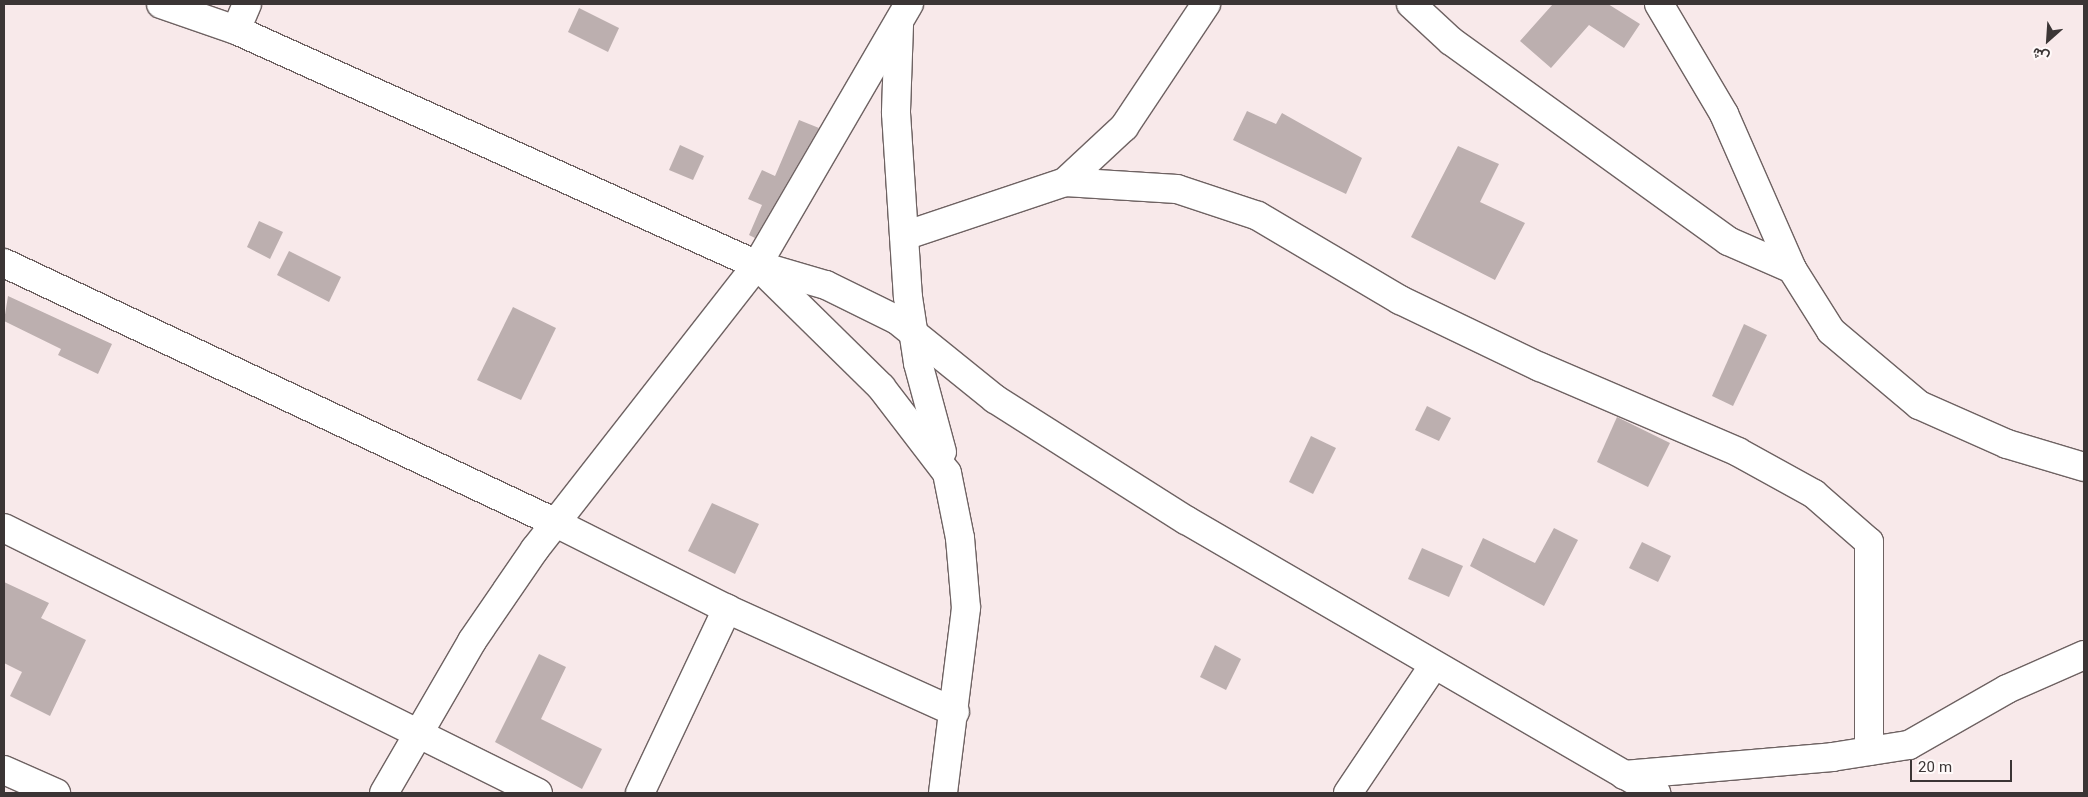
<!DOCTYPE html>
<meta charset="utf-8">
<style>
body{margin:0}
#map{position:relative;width:2088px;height:797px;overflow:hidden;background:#f8e9ea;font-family:Georgia,Vazirmatn,serif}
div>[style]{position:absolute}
.building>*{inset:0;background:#bcafaf}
.roads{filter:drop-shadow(1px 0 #6e6262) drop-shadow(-1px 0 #6e6262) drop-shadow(0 1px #6e6262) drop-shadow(0 -1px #6e6262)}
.minor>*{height:28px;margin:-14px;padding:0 14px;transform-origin:14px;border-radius:14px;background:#fff}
span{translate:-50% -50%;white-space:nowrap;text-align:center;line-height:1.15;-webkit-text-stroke:4.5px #fff9f9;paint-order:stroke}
.frame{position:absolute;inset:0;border:5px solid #3b3535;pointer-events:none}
.north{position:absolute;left:2023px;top:15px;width:50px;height:50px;-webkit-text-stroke:4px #fff9f9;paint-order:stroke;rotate:206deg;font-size:14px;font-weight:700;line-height:20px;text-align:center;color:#3b3535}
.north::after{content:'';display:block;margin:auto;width:18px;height:22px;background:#3b3535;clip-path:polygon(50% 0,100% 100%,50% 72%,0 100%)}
.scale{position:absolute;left:1910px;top:760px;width:102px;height:22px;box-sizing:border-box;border:2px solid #3b3535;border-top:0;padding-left:6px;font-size:15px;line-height:18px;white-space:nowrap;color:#3b3535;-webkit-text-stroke:4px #fff9f9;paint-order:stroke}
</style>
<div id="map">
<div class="building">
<i style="clip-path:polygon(1553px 4px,1608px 4px,1640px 24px,1624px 48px,1589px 25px,1551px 68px,1520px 41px)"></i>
<i style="clip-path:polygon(579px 8px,619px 28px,608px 52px,568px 32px)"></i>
<i style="clip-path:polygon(1247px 111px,1276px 124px,1282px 113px,1362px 158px,1346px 194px,1233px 140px)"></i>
<i style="clip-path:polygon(799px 120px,819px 128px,755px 238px,749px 235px,762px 205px,748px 199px,762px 170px,775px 176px)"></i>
<i style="clip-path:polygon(680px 145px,704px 156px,693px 180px,669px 170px)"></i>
<i style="clip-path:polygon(1458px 146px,1499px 164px,1480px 202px,1525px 223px,1495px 280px,1411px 237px)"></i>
<i style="clip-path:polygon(259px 221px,283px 232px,270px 259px,247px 247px)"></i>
<i style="clip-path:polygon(289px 251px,341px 277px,329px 302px,277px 275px)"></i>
<i style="clip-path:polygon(8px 296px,112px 344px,98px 374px,58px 355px,61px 349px,4px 321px)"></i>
<i style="clip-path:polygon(513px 307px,556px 328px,521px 400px,477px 380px)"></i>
<i style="clip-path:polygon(1744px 324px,1767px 335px,1733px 406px,1712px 396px)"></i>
<i style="clip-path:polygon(1427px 406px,1451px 418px,1439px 441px,1415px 430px)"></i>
<i style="clip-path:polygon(1617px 417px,1670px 443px,1648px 487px,1597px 462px)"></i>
<i style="clip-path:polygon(1311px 436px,1336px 448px,1313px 494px,1289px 482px)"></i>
<i style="clip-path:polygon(712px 503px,759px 524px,735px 574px,688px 551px)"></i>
<i style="clip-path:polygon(1554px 528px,1578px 540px,1544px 606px,1470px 566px,1483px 538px,1535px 563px)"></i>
<i style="clip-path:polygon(1642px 542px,1671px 556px,1658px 582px,1629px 568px)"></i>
<i style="clip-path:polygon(1422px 548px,1463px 566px,1449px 597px,1408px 579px)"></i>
<i style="clip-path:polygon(4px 582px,49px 603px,41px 618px,86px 640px,50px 716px,10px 696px,22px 672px,4px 663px)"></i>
<i style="clip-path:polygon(1215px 645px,1241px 659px,1226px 690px,1200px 677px)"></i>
<i style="clip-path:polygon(539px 654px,566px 667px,541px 719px,602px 749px,582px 789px,495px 742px)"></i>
</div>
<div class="roads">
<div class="minor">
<i style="left:161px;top:4px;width:79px;rotate:19.1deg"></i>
<i style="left:236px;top:30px;width:572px;rotate:24.28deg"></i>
<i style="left:757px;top:265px;width:72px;rotate:16.2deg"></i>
<i style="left:826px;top:285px;width:79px;rotate:26.2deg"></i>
<i style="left:897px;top:320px;width:126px;rotate:38.9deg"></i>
<i style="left:995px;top:399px;width:226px;rotate:32.4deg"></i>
<i style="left:1186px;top:520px;width:544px;rotate:30.15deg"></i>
<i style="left:1411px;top:4px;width:54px;rotate:42.8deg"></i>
<i style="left:1451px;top:41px;width:342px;rotate:35.8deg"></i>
<i style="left:1728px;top:241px;width:70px;rotate:23.6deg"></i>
<i style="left:1792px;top:269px;width:73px;rotate:57.8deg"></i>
<i style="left:1831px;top:331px;width:115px;rotate:40.1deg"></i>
<i style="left:1919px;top:405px;width:96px;rotate:23.9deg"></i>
<i style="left:2007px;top:444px;width:80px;rotate:16.6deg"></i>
<i style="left:1659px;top:4px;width:128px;rotate:59.4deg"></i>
<i style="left:1724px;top:114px;width:169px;rotate:66.3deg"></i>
<i style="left:899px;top:25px;width:88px;rotate:92deg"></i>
<i style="left:896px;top:113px;width:184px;rotate:86.3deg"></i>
<i style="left:908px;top:297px;width:67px;rotate:81.4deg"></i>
<i style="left:918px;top:363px;width:92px;rotate:74.9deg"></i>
<i style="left:236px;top:30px;width:28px;rotate:-67deg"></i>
<i style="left:1065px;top:182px;width:112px;rotate:3.6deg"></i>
<i style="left:1177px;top:189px;width:85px;rotate:18.4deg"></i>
<i style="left:1258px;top:216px;width:165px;rotate:30.6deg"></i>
<i style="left:1400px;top:300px;width:155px;rotate:25.6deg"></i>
<i style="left:1540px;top:367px;width:215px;rotate:23.2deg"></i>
<i style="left:1738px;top:452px;width:87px;rotate:28.9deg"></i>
<i style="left:1814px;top:494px;width:73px;rotate:41.1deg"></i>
<i style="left:1869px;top:542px;width:209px;rotate:90deg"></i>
<i style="left:904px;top:236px;width:170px;rotate:-18.5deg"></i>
<i style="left:1065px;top:182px;width:81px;rotate:-43deg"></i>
<i style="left:1124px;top:127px;width:148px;rotate:-56.3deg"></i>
<i style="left:4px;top:263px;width:610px;rotate:25.22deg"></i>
<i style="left:556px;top:523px;width:191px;rotate:26.7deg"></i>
<i style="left:727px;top:609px;width:250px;rotate:24.3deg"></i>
<i style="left:760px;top:268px;width:170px;rotate:44.5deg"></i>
<i style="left:881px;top:387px;width:108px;rotate:52.5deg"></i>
<i style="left:947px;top:473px;width:66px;rotate:78.7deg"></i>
<i style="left:960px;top:538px;width:70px;rotate:85.1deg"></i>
<i style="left:966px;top:608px;width:186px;rotate:97.1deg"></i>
<i style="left:4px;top:528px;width:596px;rotate:26.39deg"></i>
<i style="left:4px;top:770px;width:57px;rotate:23.9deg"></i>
<i style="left:1624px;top:775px;width:209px;rotate:-4.9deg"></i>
<i style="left:1832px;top:757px;width:78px;rotate:-8.9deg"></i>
<i style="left:1909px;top:745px;width:113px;rotate:-29.7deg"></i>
<i style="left:2007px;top:689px;width:84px;rotate:-23.8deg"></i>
<i style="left:384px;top:793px;width:176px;rotate:-59.9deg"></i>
<i style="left:472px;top:641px;width:112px;rotate:-55.6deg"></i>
<i style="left:535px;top:549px;width:360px;rotate:-52deg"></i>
<i style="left:757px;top:265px;width:302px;rotate:-59.8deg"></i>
<i style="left:640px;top:793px;width:204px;rotate:-64.7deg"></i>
<i style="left:1348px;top:793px;width:154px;rotate:-56.1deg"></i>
</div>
</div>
<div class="frame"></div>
<div class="north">ش</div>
<div class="scale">20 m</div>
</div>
